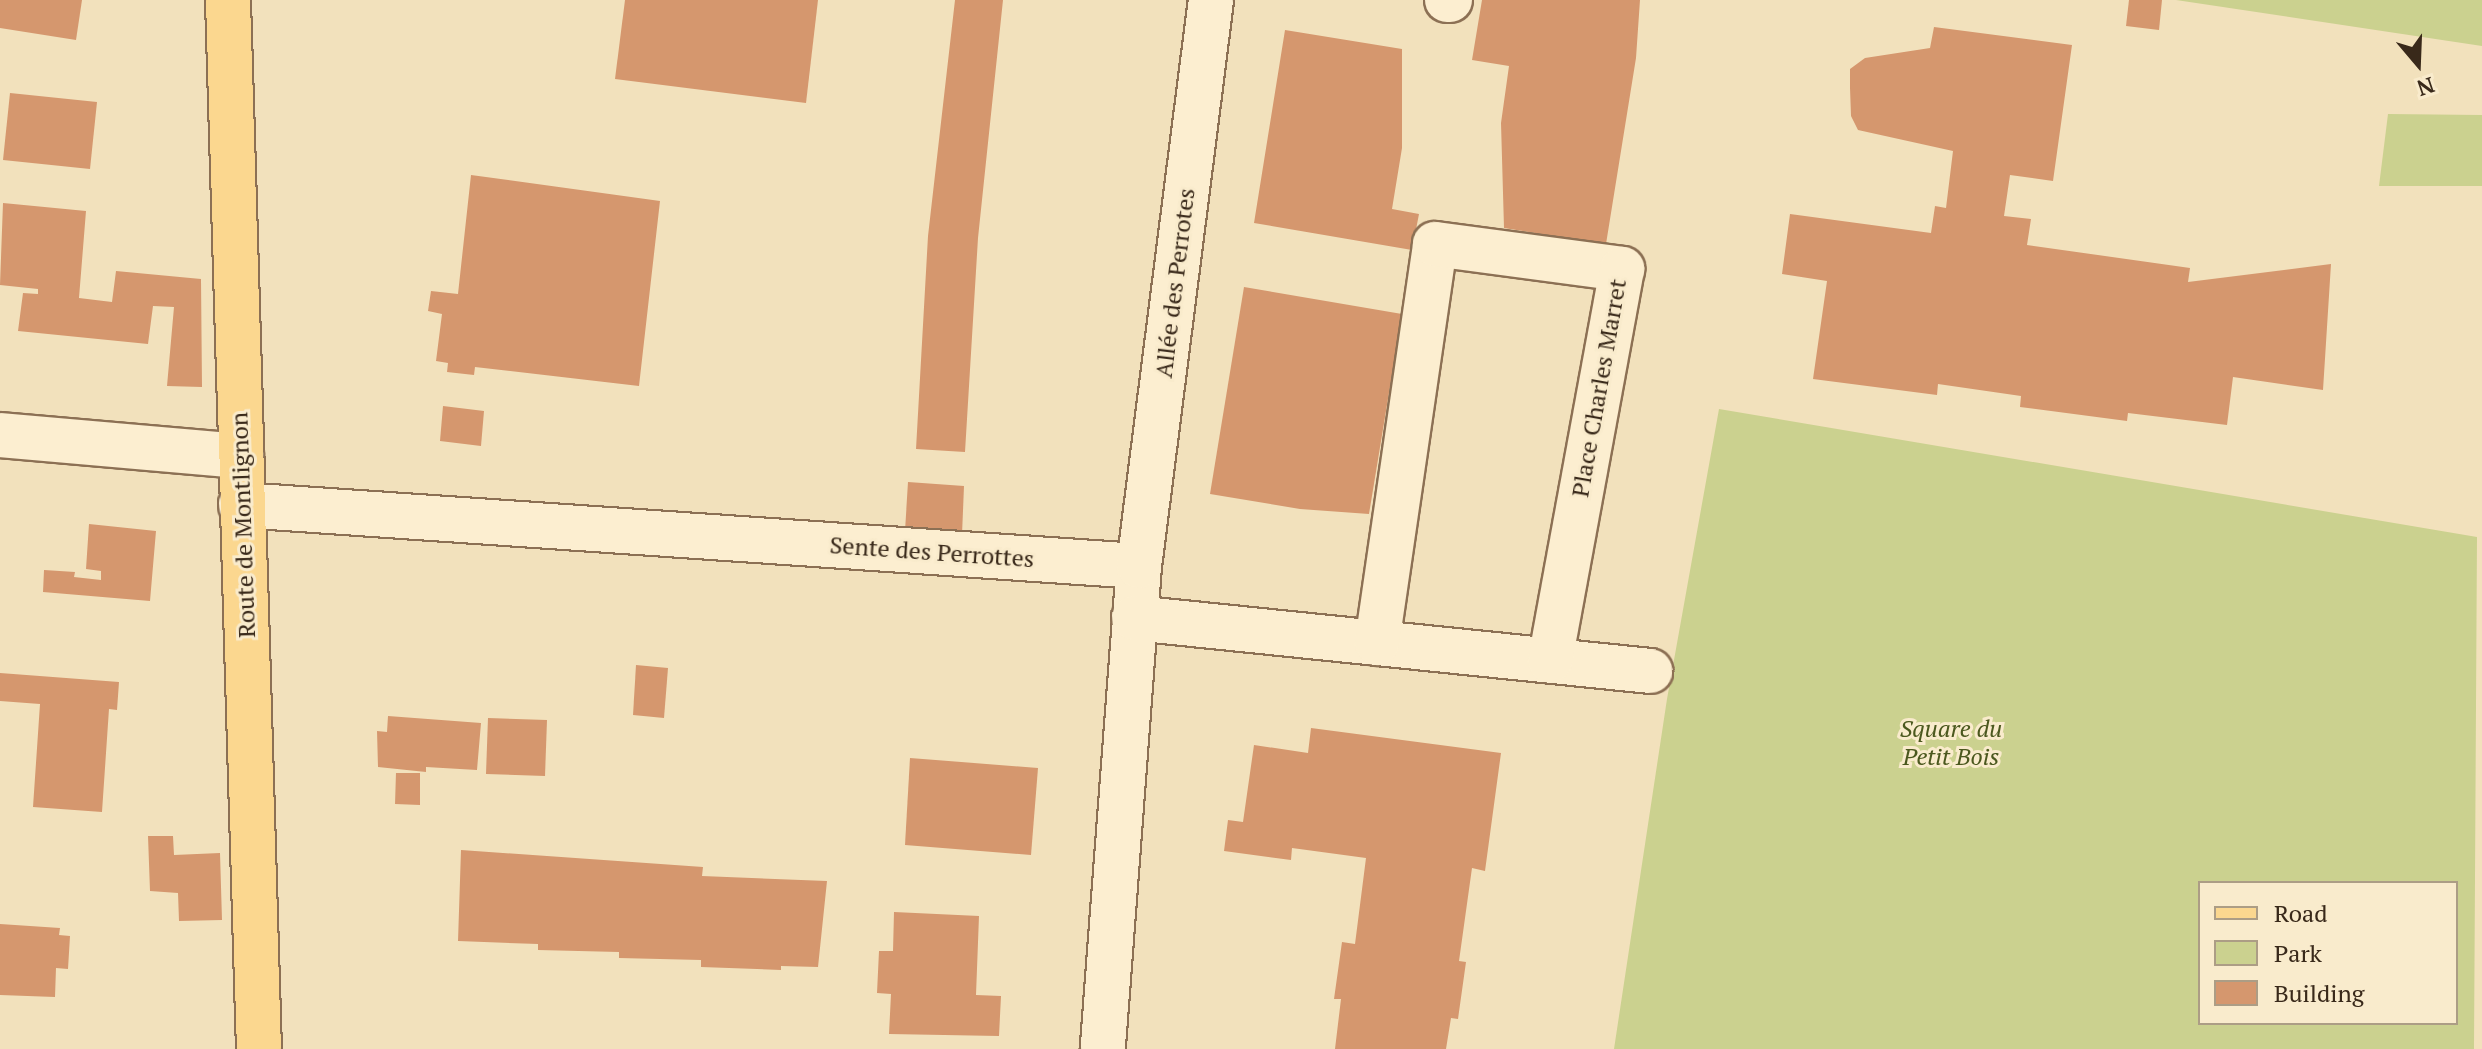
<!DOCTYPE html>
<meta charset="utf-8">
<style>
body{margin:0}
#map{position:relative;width:2482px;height:1049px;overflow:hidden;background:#f2e1bc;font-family:"PT Serif",serif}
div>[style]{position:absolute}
.green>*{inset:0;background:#cbd18f}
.building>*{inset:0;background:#d5976e}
.roads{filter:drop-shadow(2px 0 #8c7054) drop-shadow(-2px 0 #8c7054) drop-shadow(0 2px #8c7054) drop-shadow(0 -2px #8c7054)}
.minor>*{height:44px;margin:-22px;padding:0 22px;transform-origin:22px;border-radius:22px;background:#fceed0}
.major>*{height:44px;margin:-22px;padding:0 22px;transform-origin:22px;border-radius:22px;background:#fbd78f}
span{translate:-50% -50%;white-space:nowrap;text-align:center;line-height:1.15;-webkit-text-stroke:6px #f9ebcc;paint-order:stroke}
.street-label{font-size:24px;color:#39291a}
.park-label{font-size:24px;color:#4b581e;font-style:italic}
.legend{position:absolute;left:2198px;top:881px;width:260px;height:144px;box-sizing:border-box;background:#f9ebcc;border:2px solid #ac9d85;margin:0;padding:10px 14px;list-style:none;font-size:24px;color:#39291a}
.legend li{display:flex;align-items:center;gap:16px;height:40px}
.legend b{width:40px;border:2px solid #ac9d85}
.north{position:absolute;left:2378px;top:24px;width:80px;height:80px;-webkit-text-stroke:6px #f9ebcc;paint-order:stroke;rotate:161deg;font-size:22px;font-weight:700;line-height:32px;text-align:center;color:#39291a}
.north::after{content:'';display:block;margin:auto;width:28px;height:36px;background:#39291a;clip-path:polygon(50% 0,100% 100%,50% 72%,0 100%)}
</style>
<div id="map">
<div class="green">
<i style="clip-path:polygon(2176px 0,2482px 0,2482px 46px)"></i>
<i style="clip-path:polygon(2388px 114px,2482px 115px,2482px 186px,2379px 186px)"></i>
<i style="clip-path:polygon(evenodd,1719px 409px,2477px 537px,2474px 1049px,1614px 1049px,1667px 699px,1719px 409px,2200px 883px,2456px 883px,2456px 1023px,2200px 1023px,2200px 883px)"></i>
</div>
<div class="building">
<i style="clip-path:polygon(0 0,82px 0,76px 40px,0 28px)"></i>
<i style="clip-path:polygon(625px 0,818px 0,806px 103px,615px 79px)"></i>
<i style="clip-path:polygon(955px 0,1003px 0,978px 238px,965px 452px,916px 449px,928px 236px)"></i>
<i style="clip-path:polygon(1482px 0,1640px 0,1636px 58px,1606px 244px,1504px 228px,1501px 123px,1509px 66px,1472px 60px)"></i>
<i style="clip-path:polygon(2129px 0,2162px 0,2159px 30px,2126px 26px)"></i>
<i style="clip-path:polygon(1934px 27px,2072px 45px,2053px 181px,2010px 175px,2004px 216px,2031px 219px,2027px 245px,2190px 268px,2188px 282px,2331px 264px,2323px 390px,2233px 377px,2227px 425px,2128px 413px,2127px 421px,2020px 407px,2021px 396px,1938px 384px,1937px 395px,1813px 379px,1827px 281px,1782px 274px,1790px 214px,1931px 233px,1935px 206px,1946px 208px,1953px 151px,1858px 130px,1851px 116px,1850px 88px,1850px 69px,1865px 58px,1930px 48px)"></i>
<i style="clip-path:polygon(1285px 30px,1402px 49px,1402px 148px,1392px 209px,1419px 214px,1412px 250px,1254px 223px)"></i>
<i style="clip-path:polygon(10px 93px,97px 102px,90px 169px,3px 160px)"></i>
<i style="clip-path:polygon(471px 175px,660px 201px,639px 386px,475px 367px,474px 375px,447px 372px,448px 363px,436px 361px,442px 314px,428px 311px,431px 291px,458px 294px)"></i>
<i style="clip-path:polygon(3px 203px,86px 211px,79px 298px,112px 302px,116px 271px,201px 279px,202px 387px,167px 386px,174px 307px,153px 306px,148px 344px,18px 331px,23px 293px,38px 294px,38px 289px,0 285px)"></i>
<i style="clip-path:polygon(1244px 287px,1402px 314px,1369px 514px,1300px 509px,1210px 494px)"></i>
<i style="clip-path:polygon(443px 406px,484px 411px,481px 446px,440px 441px)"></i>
<i style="clip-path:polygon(908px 482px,964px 486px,962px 535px,905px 531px)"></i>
<i style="clip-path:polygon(89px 524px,156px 531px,150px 601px,43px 592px,44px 570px,75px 572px,74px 577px,101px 580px,101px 571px,86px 569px)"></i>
<i style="clip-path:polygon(636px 665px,668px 668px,664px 718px,633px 715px)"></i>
<i style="clip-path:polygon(0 673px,119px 682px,117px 710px,109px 709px,102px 812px,33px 807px,40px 704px,0 701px)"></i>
<i style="clip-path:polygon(388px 716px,481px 723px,477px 770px,426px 767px,426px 772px,378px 767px,377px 731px,387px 732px)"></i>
<i style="clip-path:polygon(488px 718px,547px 720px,545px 776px,486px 774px)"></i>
<i style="clip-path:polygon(1311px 728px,1501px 753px,1485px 871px,1472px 868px,1459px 961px,1466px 962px,1458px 1019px,1451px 1018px,1446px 1049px,1335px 1049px,1341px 999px,1334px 999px,1342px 942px,1355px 944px,1366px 858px,1292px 848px,1291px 860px,1224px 851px,1228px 820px,1243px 822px,1254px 745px,1308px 753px)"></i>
<i style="clip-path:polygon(910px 758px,1038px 768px,1031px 855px,905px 845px)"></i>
<i style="clip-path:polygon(396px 773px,420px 773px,420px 805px,395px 804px)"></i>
<i style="clip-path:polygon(148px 836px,173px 836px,174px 855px,220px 853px,222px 920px,179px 921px,178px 893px,150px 891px)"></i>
<i style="clip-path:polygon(461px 850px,703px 867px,702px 876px,827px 881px,818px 967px,781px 966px,781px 970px,701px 967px,701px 960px,619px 958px,619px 952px,538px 950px,538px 944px,458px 941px)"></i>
<i style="clip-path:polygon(894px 912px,979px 916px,976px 995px,1001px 996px,999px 1036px,889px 1034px,891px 994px,877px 993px,879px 951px,893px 951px)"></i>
<i style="clip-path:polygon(0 924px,60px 928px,59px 935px,70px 936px,68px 969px,56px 968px,55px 997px,0 995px)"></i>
</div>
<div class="roads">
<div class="minor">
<i style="left:1447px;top:0;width:3px"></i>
<i style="left:0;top:435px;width:242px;rotate:5deg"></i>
<i style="left:241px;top:505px;width:900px;rotate:3.89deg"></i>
<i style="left:1139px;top:566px;width:484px;rotate:94.3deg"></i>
<i style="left:1139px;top:566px;width:571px;rotate:-82.75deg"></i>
<i style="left:1134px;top:618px;width:519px;rotate:5.86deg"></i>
<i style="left:1377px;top:643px;width:403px;rotate:-81.7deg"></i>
<i style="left:1435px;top:244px;width:189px;rotate:7.6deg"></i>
<i style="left:1622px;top:269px;width:398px;rotate:100.4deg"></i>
</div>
<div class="major">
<i style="left:228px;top:0;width:1049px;rotate:88.31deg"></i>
</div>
</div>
<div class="street-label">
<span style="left:1175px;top:283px;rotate:-83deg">Allée des Perrotes</span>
<span style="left:1599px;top:388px;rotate:-80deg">Place Charles Marret</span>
<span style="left:243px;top:525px;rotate:-92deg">Route de Montlignon</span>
<span style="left:932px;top:552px;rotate:4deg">Sente des Perrottes</span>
</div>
<div class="park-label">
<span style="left:1951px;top:743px">Square du<br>Petit Bois</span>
</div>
<ul class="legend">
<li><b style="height:10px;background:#fbd78f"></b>Road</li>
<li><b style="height:22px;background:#cbd18f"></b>Park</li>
<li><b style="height:22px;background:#d5976e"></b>Building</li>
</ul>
<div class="north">N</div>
</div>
